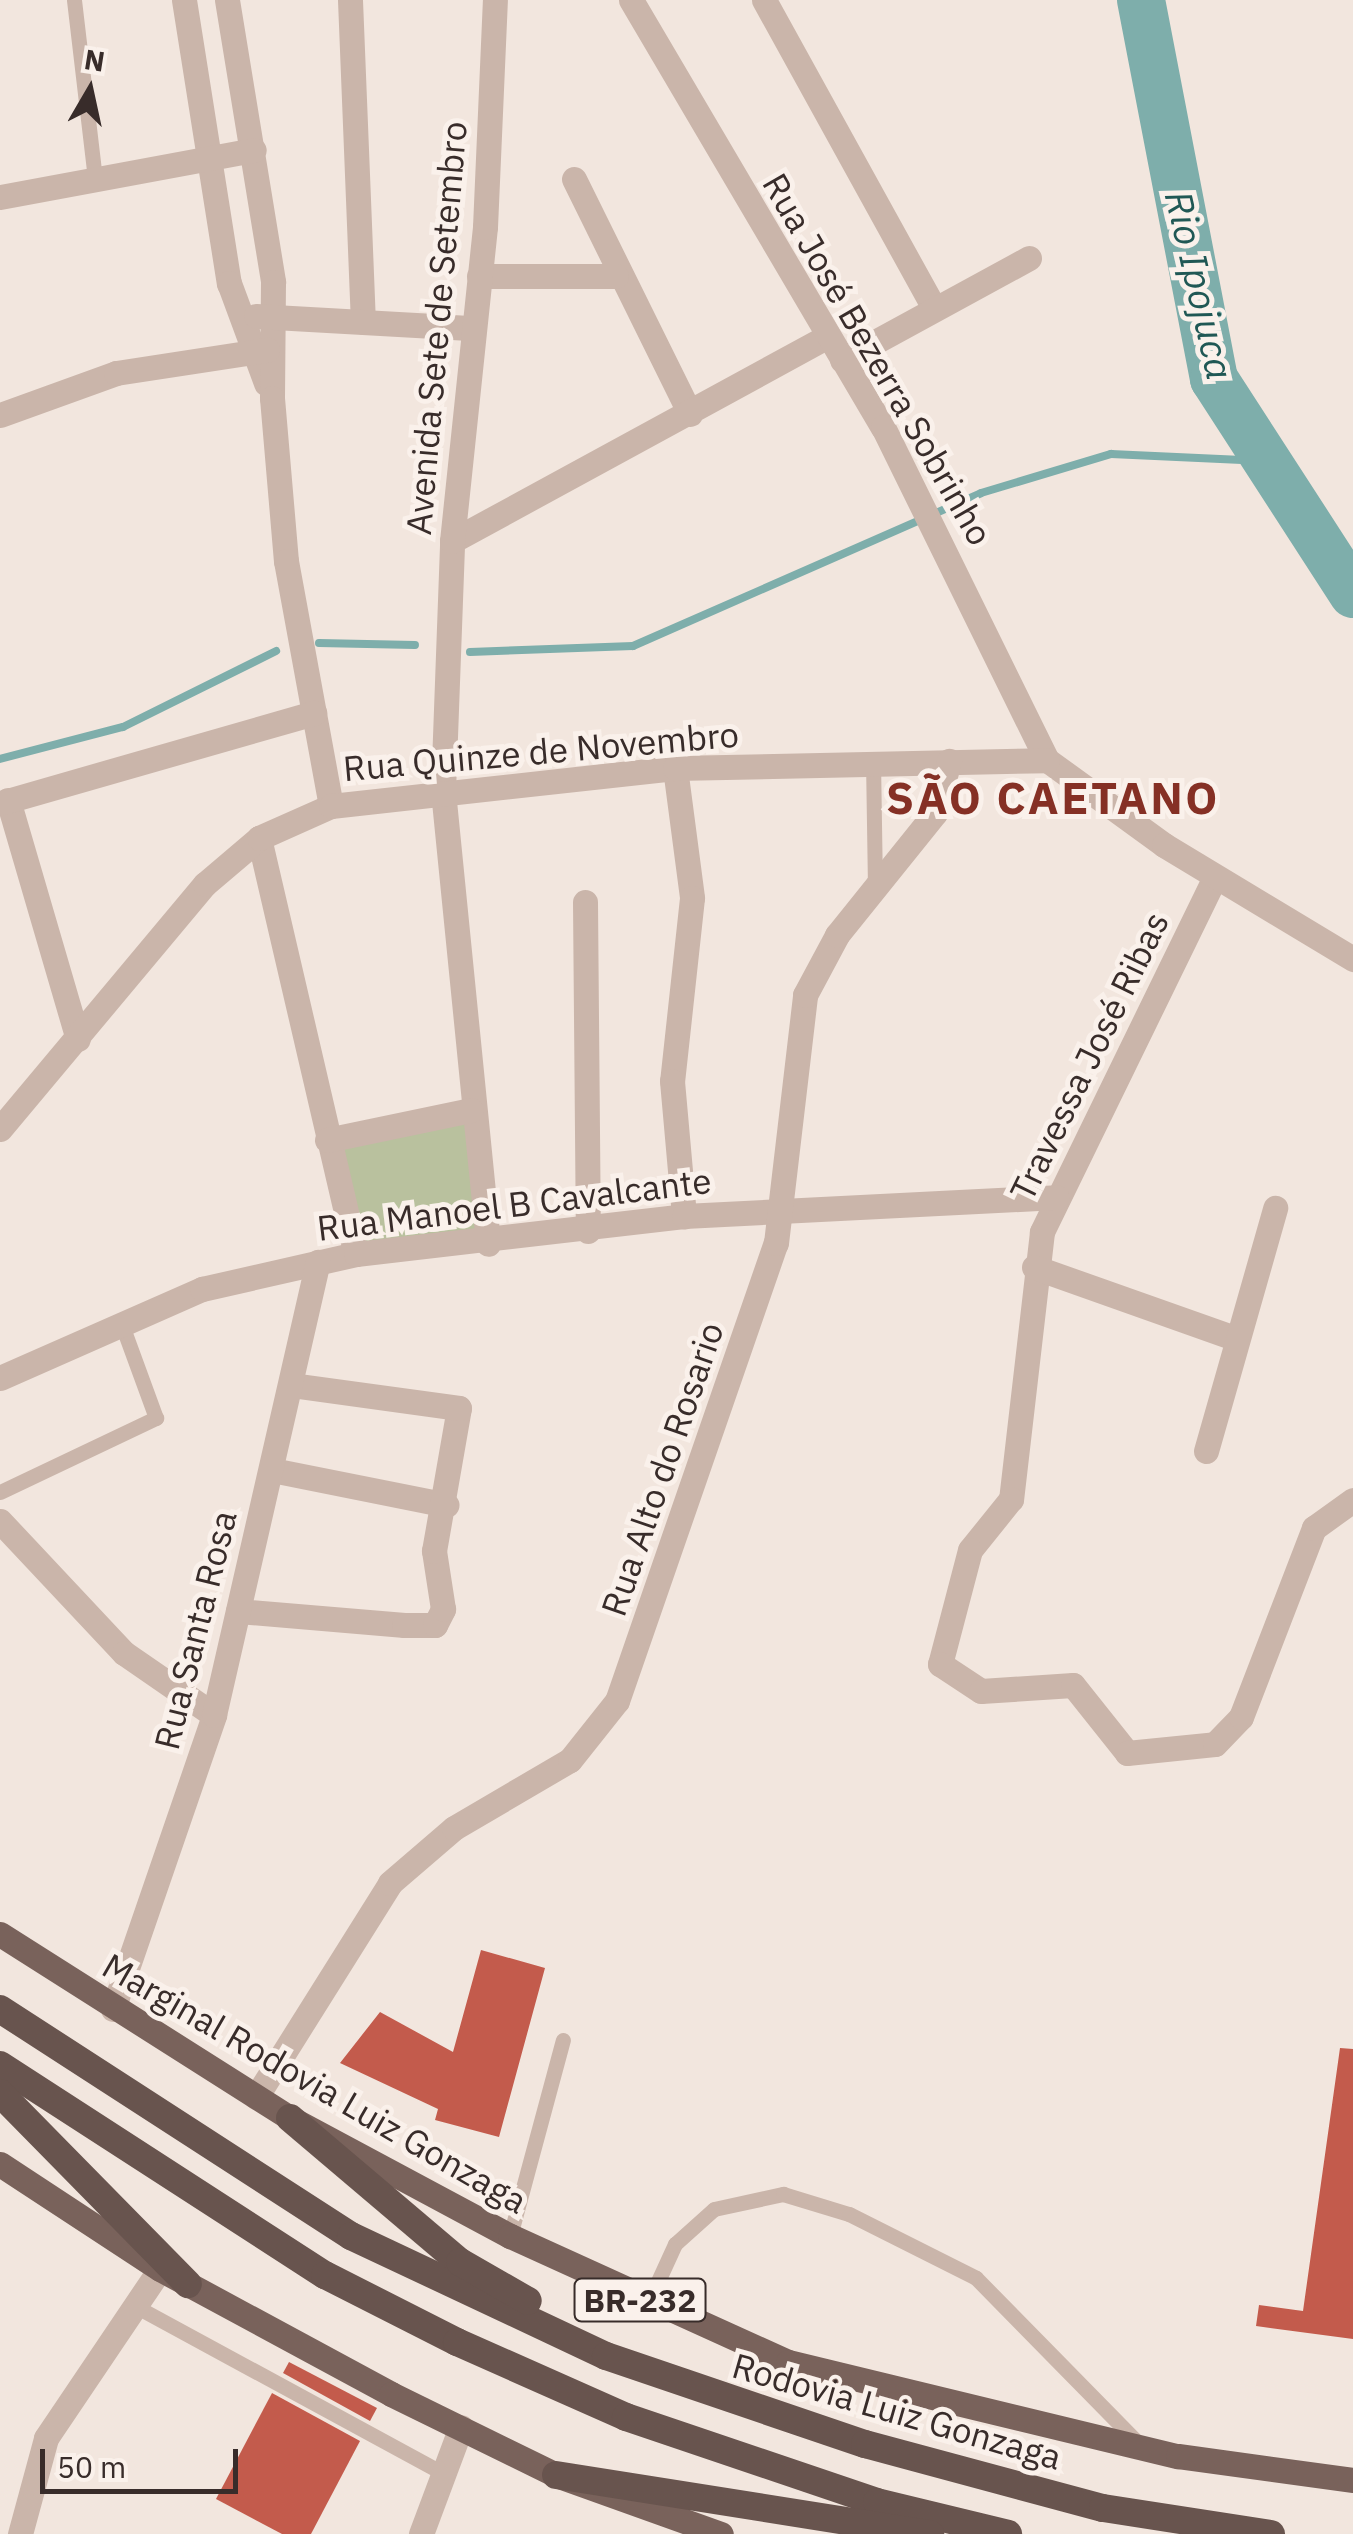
<!DOCTYPE html>
<meta charset="utf-8">
<style>
body{margin:0}
#map{position:relative;width:1353px;height:2534px;overflow:hidden;background:#f2e6de;font-family:"IBM Plex Sans",sans-serif}
div>[style]{position:absolute}
.green>*{inset:0;background:#b9c19e}
.stream>*{height:8px;margin:-4px;padding:0 4px;transform-origin:4px;border-radius:4px;background:#7eaeab}
.river>*{height:48px;margin:-24px;padding:0 24px;transform-origin:24px;border-radius:24px;background:#7eaeab}
.building>*{inset:0;background:#c35b4c}
.service>*{height:15px;margin:-7.5px;padding:0 7.5px;transform-origin:7.5px;border-radius:7.5px;background:#cab5aa}
.minor>*{height:25px;margin:-12.5px;padding:0 12.5px;transform-origin:12.5px;border-radius:12.5px;background:#cab5aa}
.tertiary>*{height:25px;margin:-12.5px;padding:0 12.5px;transform-origin:12.5px;border-radius:12.5px;background:#cab5aa}
.primary>*{height:25px;margin:-12.5px;padding:0 12.5px;transform-origin:12.5px;border-radius:12.5px;background:#79625b}
.trunk>*{height:28px;margin:-14px;padding:0 14px;transform-origin:14px;border-radius:14px;background:#68544e}
span{translate:-50% -50%;white-space:nowrap;text-align:center;line-height:1.15;-webkit-text-stroke:10px #faf1eb;paint-order:stroke}
.shield-label span{padding:2px 8px;background:#faf1eb;border:2px solid;border-radius:8px;-webkit-text-stroke-width:0}
.shield-label{font-size:32px;color:#382c2a;font-weight:700}
.street-label{font-size:35px;color:#382c2a}
.water-label{font-size:38px;color:#205855;font-style:italic}
.district-label{font-size:45px;color:#853025;font-weight:700;letter-spacing:2.5px}
.north{position:absolute;left:40px;top:40px;width:100px;height:100px;-webkit-text-stroke:8px #faf1eb;paint-order:stroke;rotate:9deg;font-size:28px;font-weight:700;line-height:40px;text-align:center;color:#382c2a}
.north::after{content:'';display:block;margin:auto;width:35px;height:45px;background:#382c2a;clip-path:polygon(50% 0,100% 100%,50% 72%,0 100%)}
.scale{position:absolute;left:40px;top:2449px;width:198px;height:45px;box-sizing:border-box;border:5px solid #382c2a;border-top:0;padding-left:12px;font-size:30px;line-height:35px;white-space:nowrap;color:#382c2a;-webkit-text-stroke:8px #faf1eb;paint-order:stroke}
</style>
<div id="map">
<div class="green">
<i style="clip-path:polygon(468px 1119px,481px 1238px,361px 1250px,337px 1149px)"></i>
</div>
<div class="stream">
<i style="left:319px;top:643px;width:96px;rotate:1.2deg"></i>
<i style="left:470px;top:652px;width:163px;rotate:-2.1deg"></i>
<i style="left:633px;top:646px;width:380px;rotate:-23.7deg"></i>
<i style="left:981px;top:493px;width:136px;rotate:-16.7deg"></i>
<i style="left:1111px;top:454px;width:153px;rotate:2.6deg"></i>
<i style="left:0;top:759px;width:127px;rotate:-14.6deg"></i>
<i style="left:123px;top:727px;width:171px;rotate:-26.4deg"></i>
</div>
<div class="river">
<i style="left:1141px;top:0;width:386px;rotate:79.1deg"></i>
<i style="left:1214px;top:379px;width:256px;rotate:57.1deg"></i>
</div>
<div class="building">
<i style="clip-path:polygon(481px 1950px,545px 1968px,499px 2137px,435px 2120px,438px 2109px,340px 2063px,380px 2012px,453px 2052px)"></i>
<i style="clip-path:polygon(1340px 2048px,1353px 2049px,1353px 2339px,1256px 2326px,1259px 2305px,1303px 2311px)"></i>
<i style="clip-path:polygon(289px 2362px,377px 2408px,370px 2421px,283px 2373px)"></i>
<i style="clip-path:polygon(272px 2393px,360px 2441px,311px 2534px,282px 2534px,216px 2499px)"></i>
</div>
<div class="service">
<i style="left:74px;top:0;width:180px;rotate:83.3deg"></i>
<i style="left:873px;top:760px;width:126px;rotate:89.1deg"></i>
<i style="left:0;top:1492px;width:173px;rotate:-25.4deg"></i>
<i style="left:156px;top:1418px;width:99px;rotate:-110.1deg"></i>
<i style="left:510px;top:2236px;width:203px;rotate:-74.9deg"></i>
<i style="left:648px;top:2303px;width:65px;rotate:-65.4deg"></i>
<i style="left:675px;top:2244px;width:52px;rotate:-41.9deg"></i>
<i style="left:714px;top:2209px;width:71px;rotate:-12.3deg"></i>
<i style="left:783px;top:2194px;width:69px;rotate:16.9deg"></i>
<i style="left:849px;top:2214px;width:142px;rotate:26.7deg"></i>
<i style="left:976px;top:2278px;width:234px;rotate:45.5deg"></i>
<i style="left:135px;top:2306px;width:350px;rotate:28.5deg"></i>
</div>
<div class="minor">
<i style="left:184px;top:0;width:287px;rotate:81deg"></i>
<i style="left:229px;top:283px;width:107px;rotate:69.7deg"></i>
<i style="left:227px;top:0;width:286px;rotate:80.7deg"></i>
<i style="left:273px;top:282px;width:116px;rotate:90.5deg"></i>
<i style="left:272px;top:398px;width:164px;rotate:85.1deg"></i>
<i style="left:286px;top:561px;width:249px;rotate:79.6deg"></i>
<i style="left:350px;top:0;width:322px;rotate:87.7deg"></i>
<i style="left:764px;top:0;width:352px;rotate:61.1deg"></i>
<i style="left:574px;top:179px;width:262px;rotate:63.7deg"></i>
<i style="left:0;top:197px;width:258px;rotate:-10.5deg"></i>
<i style="left:479px;top:276px;width:137px"></i>
<i style="left:256px;top:316px;width:218px;rotate:3.2deg"></i>
<i style="left:842px;top:360px;width:213px;rotate:-28.6deg"></i>
<i style="left:0;top:415px;width:123px;rotate:-19.9deg"></i>
<i style="left:116px;top:373px;width:153px;rotate:-8.7deg"></i>
<i style="left:452px;top:541px;width:428px;rotate:-28.6deg"></i>
<i style="left:675px;top:768px;width:131px;rotate:82.5deg"></i>
<i style="left:692px;top:898px;width:184px;rotate:96.2deg"></i>
<i style="left:672px;top:1081px;width:136px;rotate:84.9deg"></i>
<i style="left:443px;top:791px;width:455px;rotate:84.3deg"></i>
<i style="left:8px;top:800px;width:249px;rotate:73.7deg"></i>
<i style="left:0;top:803px;width:327px;rotate:-16deg"></i>
<i style="left:259px;top:838px;width:427px;rotate:76.9deg"></i>
<i style="left:1215px;top:877px;width:395px;rotate:116deg"></i>
<i style="left:1042px;top:1232px;width:269px;rotate:96.6deg"></i>
<i style="left:1011px;top:1499px;width:65px;rotate:128.8deg"></i>
<i style="left:970px;top:1550px;width:118px;rotate:104.7deg"></i>
<i style="left:940px;top:1664px;width:49px;rotate:33.4deg"></i>
<i style="left:981px;top:1691px;width:92px;rotate:-3.7deg"></i>
<i style="left:1073px;top:1685px;width:87px;rotate:51.5deg"></i>
<i style="left:1127px;top:1753px;width:88px;rotate:-5.8deg"></i>
<i style="left:1215px;top:1744px;width:37px;rotate:-46deg"></i>
<i style="left:1241px;top:1717px;width:203px;rotate:-68.9deg"></i>
<i style="left:1314px;top:1528px;width:48px;rotate:-35.7deg"></i>
<i style="left:585px;top:902px;width:329px;rotate:89.5deg"></i>
<i style="left:327px;top:1140px;width:147px;rotate:-11.8deg"></i>
<i style="left:1034px;top:1267px;width:213px;rotate:19.5deg"></i>
<i style="left:0;top:1378px;width:221px;rotate:-23.8deg"></i>
<i style="left:202px;top:1289px;width:158px;rotate:-12.8deg"></i>
<i style="left:356px;top:1254px;width:330px;rotate:-6.6deg"></i>
<i style="left:684px;top:1216px;width:373px;rotate:-2.9deg"></i>
<i style="left:1206px;top:1451px;width:253px;rotate:-74.1deg"></i>
<i style="left:272px;top:1470px;width:178px;rotate:11.3deg"></i>
<i style="left:0;top:1521px;width:181px;rotate:46.8deg"></i>
<i style="left:124px;top:1653px;width:109px;rotate:34.6deg"></i>
<i style="left:238px;top:1611px;width:167px;rotate:4.8deg"></i>
<i style="left:404px;top:1625px;width:31px"></i>
<i style="left:435px;top:1625px;width:18px;rotate:-63deg"></i>
<i style="left:443px;top:1609px;width:59px;rotate:-98.8deg"></i>
<i style="left:434px;top:1551px;width:145px;rotate:-80.1deg"></i>
<i style="left:459px;top:1408px;width:170px;rotate:-172.2deg"></i>
<i style="left:113px;top:2009px;width:311px;rotate:-71deg"></i>
<i style="left:214px;top:1715px;width:465px;rotate:-77.1deg"></i>
<i style="left:20px;top:2534px;width:99px;rotate:-74.8deg"></i>
<i style="left:46px;top:2438px;width:204px;rotate:-56deg"></i>
<i style="left:421px;top:2534px;width:114px;rotate:-69.5deg"></i>
</div>
<div class="tertiary">
<i style="left:631px;top:0;width:496px;rotate:59.5deg"></i>
<i style="left:883px;top:427px;width:371px;rotate:63.8deg"></i>
<i style="left:1047px;top:760px;width:145px;rotate:36deg"></i>
<i style="left:1164px;top:845px;width:221px;rotate:31.1deg"></i>
<i style="left:443px;top:791px;width:250px;rotate:-87.9deg"></i>
<i style="left:452px;top:541px;width:316px;rotate:-84deg"></i>
<i style="left:485px;top:227px;width:227px;rotate:-87.5deg"></i>
<i style="left:0;top:1129px;width:319px;rotate:-50.1deg"></i>
<i style="left:205px;top:884px;width:71px;rotate:-40.4deg"></i>
<i style="left:259px;top:838px;width:79px;rotate:-24deg"></i>
<i style="left:331px;top:806px;width:346px;rotate:-6.3deg"></i>
<i style="left:675px;top:768px;width:372px;rotate:-1.2deg"></i>
<i style="left:256px;top:2097px;width:252px;rotate:-57.9deg"></i>
<i style="left:390px;top:1883px;width:84px;rotate:-40.7deg"></i>
<i style="left:454px;top:1828px;width:134px;rotate:-30.4deg"></i>
<i style="left:570px;top:1760px;width:75px;rotate:-51.5deg"></i>
<i style="left:617px;top:1701px;width:485px;rotate:-70.9deg"></i>
<i style="left:776px;top:1243px;width:250px;rotate:-83.3deg"></i>
<i style="left:805px;top:995px;width:68px;rotate:-61.9deg"></i>
<i style="left:837px;top:935px;width:156px;rotate:-51.2deg"></i>
<i style="left:935px;top:813px;width:54px;rotate:-74.9deg"></i>
</div>
<div class="primary">
<i style="left:0;top:1934px;width:343px;rotate:32.4deg"></i>
<i style="left:290px;top:2118px;width:250px;rotate:28.2deg"></i>
<i style="left:510px;top:2236px;width:305px;rotate:24.4deg"></i>
<i style="left:788px;top:2362px;width:401px;rotate:13.6deg"></i>
<i style="left:1178px;top:2456px;width:177px;rotate:7.8deg"></i>
<i style="left:0;top:2164px;width:191px;rotate:33.3deg"></i>
<i style="left:160px;top:2269px;width:263px;rotate:28.4deg"></i>
<i style="left:391px;top:2394px;width:184px;rotate:26.1deg"></i>
<i style="left:556px;top:2475px;width:175px;rotate:19.7deg"></i>
</div>
<div class="trunk">
<i style="left:0;top:2009px;width:418px;rotate:32.9deg"></i>
<i style="left:351px;top:2236px;width:282px;rotate:25.2deg"></i>
<i style="left:606px;top:2356px;width:274px;rotate:18.8deg"></i>
<i style="left:865px;top:2444px;width:246px;rotate:15.1deg"></i>
<i style="left:1103px;top:2508px;width:170px;rotate:8.8deg"></i>
<i style="left:0;top:2065px;width:387px;rotate:32.9deg"></i>
<i style="left:325px;top:2275px;width:148px;rotate:26.9deg"></i>
<i style="left:457px;top:2342px;width:185px;rotate:23.9deg"></i>
<i style="left:626px;top:2417px;width:265px;rotate:18.7deg"></i>
<i style="left:877px;top:2502px;width:135px;rotate:13.7deg"></i>
<i style="left:0;top:2093px;width:268px;rotate:45.5deg"></i>
<i style="left:290px;top:2118px;width:223px;rotate:40.3deg"></i>
<i style="left:460px;top:2262px;width:78px;rotate:29.8deg"></i>
<i style="left:556px;top:2475px;width:379px;rotate:9deg"></i>
</div>
<div class="shield-label">
<span style="left:640px;top:2300px">BR-232</span>
</div>
<div class="street-label">
<span style="left:436px;top:328px;rotate:-85deg">Avenida Sete de Setembro</span>
<span style="left:878px;top:359px;rotate:60deg">Rua José Bezerra Sobrinho</span>
<span style="left:541px;top:751px;rotate:-5deg">Rua Quinze de Novembro</span>
<span style="left:1089px;top:1056px;rotate:-64deg">Travessa José Ribas</span>
<span style="left:514px;top:1204px;rotate:-7deg">Rua Manoel B Cavalcante</span>
<span style="left:662px;top:1469px;rotate:-71deg">Rua Alto do Rosario</span>
<span style="left:195px;top:1630px;rotate:-76deg">Rua Santa Rosa</span>
<span style="left:315px;top:2083px;rotate:30deg">Marginal Rodovia Luiz Gonzaga</span>
<span style="left:897px;top:2411px;rotate:16deg">Rodovia Luiz Gonzaga</span>
</div>
<div class="water-label">
<span style="left:1200px;top:285px;rotate:77deg">Rio Ipojuca</span>
</div>
<div class="district-label">
<span style="left:1053px;top:798px">SÃO CAETANO</span>
</div>
<div class="north">N</div>
<div class="scale">50 m</div>
</div>
